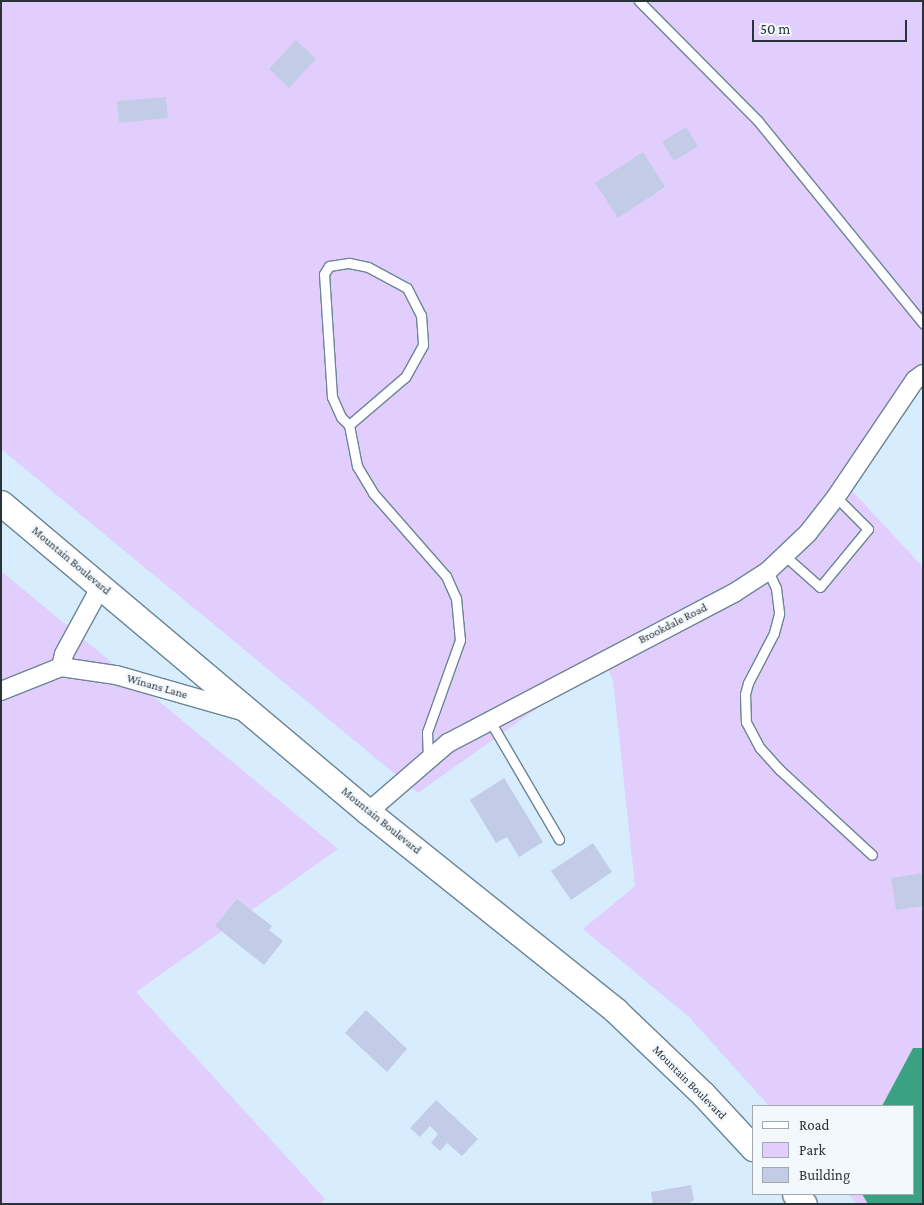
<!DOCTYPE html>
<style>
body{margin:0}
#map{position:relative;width:924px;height:1205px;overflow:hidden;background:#d7edfd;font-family:"Crimson Pro",serif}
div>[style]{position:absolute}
.green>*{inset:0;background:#e2cefc}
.water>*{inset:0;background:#3aa183}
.building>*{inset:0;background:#c3cce7}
.roads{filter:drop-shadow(1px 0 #6b8596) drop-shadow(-1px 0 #6b8596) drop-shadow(0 1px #6b8596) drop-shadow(0 -1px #6b8596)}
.lane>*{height:9px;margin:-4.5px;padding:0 4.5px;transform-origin:4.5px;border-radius:4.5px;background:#fff}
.street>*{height:18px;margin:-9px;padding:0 9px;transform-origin:9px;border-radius:9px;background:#fff}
.secondary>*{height:25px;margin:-12.5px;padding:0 12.5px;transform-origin:12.5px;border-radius:12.5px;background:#fff}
span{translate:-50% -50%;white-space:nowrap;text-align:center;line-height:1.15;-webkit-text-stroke:4.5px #f2f8fc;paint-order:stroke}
.street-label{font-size:12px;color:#28333a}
.frame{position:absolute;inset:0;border:2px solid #28333a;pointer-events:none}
.legend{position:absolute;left:752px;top:1105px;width:162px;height:90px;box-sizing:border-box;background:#f2f8fc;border:1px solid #a1a9ae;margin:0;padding:6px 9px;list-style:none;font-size:15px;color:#28333a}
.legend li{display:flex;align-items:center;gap:10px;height:25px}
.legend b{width:25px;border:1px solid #a1a9ae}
.scale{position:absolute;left:752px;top:20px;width:155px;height:22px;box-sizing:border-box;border:2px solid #28333a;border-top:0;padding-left:6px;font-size:15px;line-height:18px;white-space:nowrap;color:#28333a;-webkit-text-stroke:4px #f2f8fc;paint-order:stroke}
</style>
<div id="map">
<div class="green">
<i style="clip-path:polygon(1px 1px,923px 1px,923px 383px,842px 480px,923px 567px,923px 1048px,913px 1048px,882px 1106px,769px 1106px,689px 1017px,583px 929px,635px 886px,613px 680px,604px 661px,418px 793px,1px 449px)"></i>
<i style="clip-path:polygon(1px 571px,338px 849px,136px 992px,325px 1199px,319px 1204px,1px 1204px)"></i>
<i style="clip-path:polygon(848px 1194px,862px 1194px,868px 1204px,857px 1204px)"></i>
</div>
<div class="water">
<i style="clip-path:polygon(913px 1048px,923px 1048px,923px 1204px,868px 1204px,862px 1194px,913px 1194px,913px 1106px,882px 1106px)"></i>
</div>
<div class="building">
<i style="clip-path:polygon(296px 40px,316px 59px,289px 88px,269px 69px)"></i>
<i style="clip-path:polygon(166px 97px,168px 118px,119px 123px,117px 101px)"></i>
<i style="clip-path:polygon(686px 127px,698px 146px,674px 161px,662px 142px)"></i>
<i style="clip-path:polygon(643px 152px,665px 187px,618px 218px,595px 183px)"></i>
<i style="clip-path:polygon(504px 778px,543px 842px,519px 857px,507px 837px,496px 843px,470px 800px)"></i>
<i style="clip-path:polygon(593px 843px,612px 872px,571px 900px,551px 871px)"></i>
<i style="clip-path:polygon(923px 873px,923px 906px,896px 910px,891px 878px)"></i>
<i style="clip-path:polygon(237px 899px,272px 926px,269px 930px,283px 941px,264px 965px,215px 926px)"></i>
<i style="clip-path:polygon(366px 1010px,407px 1049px,387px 1072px,345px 1033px)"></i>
<i style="clip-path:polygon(436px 1100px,478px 1139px,462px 1156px,447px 1143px,440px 1151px,431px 1143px,438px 1134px,430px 1126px,420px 1137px,410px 1128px)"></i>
<i style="clip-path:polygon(691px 1185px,694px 1200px,688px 1204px,653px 1204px,651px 1192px)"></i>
</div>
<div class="roads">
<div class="lane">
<i style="left:639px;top:1px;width:169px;rotate:45.2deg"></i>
<i style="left:758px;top:121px;width:261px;rotate:50.8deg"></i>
<i style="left:349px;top:263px;width:19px;rotate:12deg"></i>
<i style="left:368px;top:267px;width:44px;rotate:28.3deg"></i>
<i style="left:407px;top:288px;width:30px;rotate:63deg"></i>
<i style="left:421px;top:315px;width:30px;rotate:86deg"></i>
<i style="left:423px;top:345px;width:37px;rotate:119deg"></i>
<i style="left:405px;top:377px;width:74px;rotate:139.4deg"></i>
<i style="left:349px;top:425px;width:11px;rotate:-135deg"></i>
<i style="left:341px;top:417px;width:22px;rotate:-114deg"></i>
<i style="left:332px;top:397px;width:123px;rotate:-93.7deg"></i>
<i style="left:324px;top:274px;width:9px;rotate:-58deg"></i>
<i style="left:329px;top:266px;width:20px;rotate:-9deg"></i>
<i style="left:349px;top:425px;width:42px;rotate:79deg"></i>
<i style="left:357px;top:466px;width:31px;rotate:59deg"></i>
<i style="left:373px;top:493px;width:111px;rotate:48.7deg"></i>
<i style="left:446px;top:576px;width:24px;rotate:66deg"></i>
<i style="left:456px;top:598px;width:42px;rotate:84.6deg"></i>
<i style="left:460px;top:640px;width:98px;rotate:109.7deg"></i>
<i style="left:427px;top:732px;width:25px;rotate:88deg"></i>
<i style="left:784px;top:555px;width:48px;rotate:41.6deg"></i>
<i style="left:820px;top:587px;width:75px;rotate:-50.4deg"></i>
<i style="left:868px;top:529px;width:45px;rotate:-135deg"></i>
<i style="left:768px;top:571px;width:19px;rotate:65deg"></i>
<i style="left:776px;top:588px;width:26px;rotate:83deg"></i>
<i style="left:779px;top:614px;width:20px;rotate:105deg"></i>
<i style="left:774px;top:633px;width:56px;rotate:117.5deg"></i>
<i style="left:748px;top:683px;width:11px;rotate:105deg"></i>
<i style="left:745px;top:694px;width:28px;rotate:88deg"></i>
<i style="left:746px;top:722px;width:30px;rotate:62deg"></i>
<i style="left:760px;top:748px;width:30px;rotate:48deg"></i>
<i style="left:780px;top:770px;width:125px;rotate:42.7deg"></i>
<i style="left:490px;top:721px;width:137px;rotate:59.7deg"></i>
</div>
<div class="street">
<i style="left:61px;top:667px;width:13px;rotate:-77deg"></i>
<i style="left:64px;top:654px;width:77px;rotate:-61.4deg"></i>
<i style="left:1px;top:691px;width:65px;rotate:-21.8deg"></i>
<i style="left:61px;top:667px;width:56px;rotate:8.3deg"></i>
<i style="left:116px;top:675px;width:134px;rotate:16deg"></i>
<i style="left:368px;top:812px;width:106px;rotate:-40.8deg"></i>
<i style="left:448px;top:743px;width:323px;rotate:-27.7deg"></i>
<i style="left:734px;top:593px;width:40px;rotate:-32.9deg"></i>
<i style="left:768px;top:571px;width:55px;rotate:-43.5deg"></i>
<i style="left:808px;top:533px;width:46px;rotate:-52.1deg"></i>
<i style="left:836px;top:497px;width:141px;rotate:-56deg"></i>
<i style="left:915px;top:380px;width:10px;rotate:-37deg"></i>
</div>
<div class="secondary">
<i style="left:1px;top:503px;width:480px;rotate:40.1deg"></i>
<i style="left:368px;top:812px;width:317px;rotate:38.7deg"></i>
<i style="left:615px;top:1010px;width:122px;rotate:43.7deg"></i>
<i style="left:703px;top:1094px;width:74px;rotate:47.2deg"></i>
<i style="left:795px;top:1194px;width:13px;rotate:48deg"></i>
</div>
</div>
<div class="street-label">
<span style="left:71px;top:561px;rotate:40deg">Mountain Boulevard</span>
<span style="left:673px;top:624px;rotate:-27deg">Brookdale Road</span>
<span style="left:157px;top:687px;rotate:16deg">Winans Lane</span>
<span style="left:381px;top:821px;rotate:39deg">Mountain Boulevard</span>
<span style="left:689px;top:1083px;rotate:45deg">Mountain Boulevard</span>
</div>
<div class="frame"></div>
<ul class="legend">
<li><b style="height:6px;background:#fff"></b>Road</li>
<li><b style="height:14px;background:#e2cefc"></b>Park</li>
<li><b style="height:14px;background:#c3cce7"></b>Building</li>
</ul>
<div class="scale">50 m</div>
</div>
